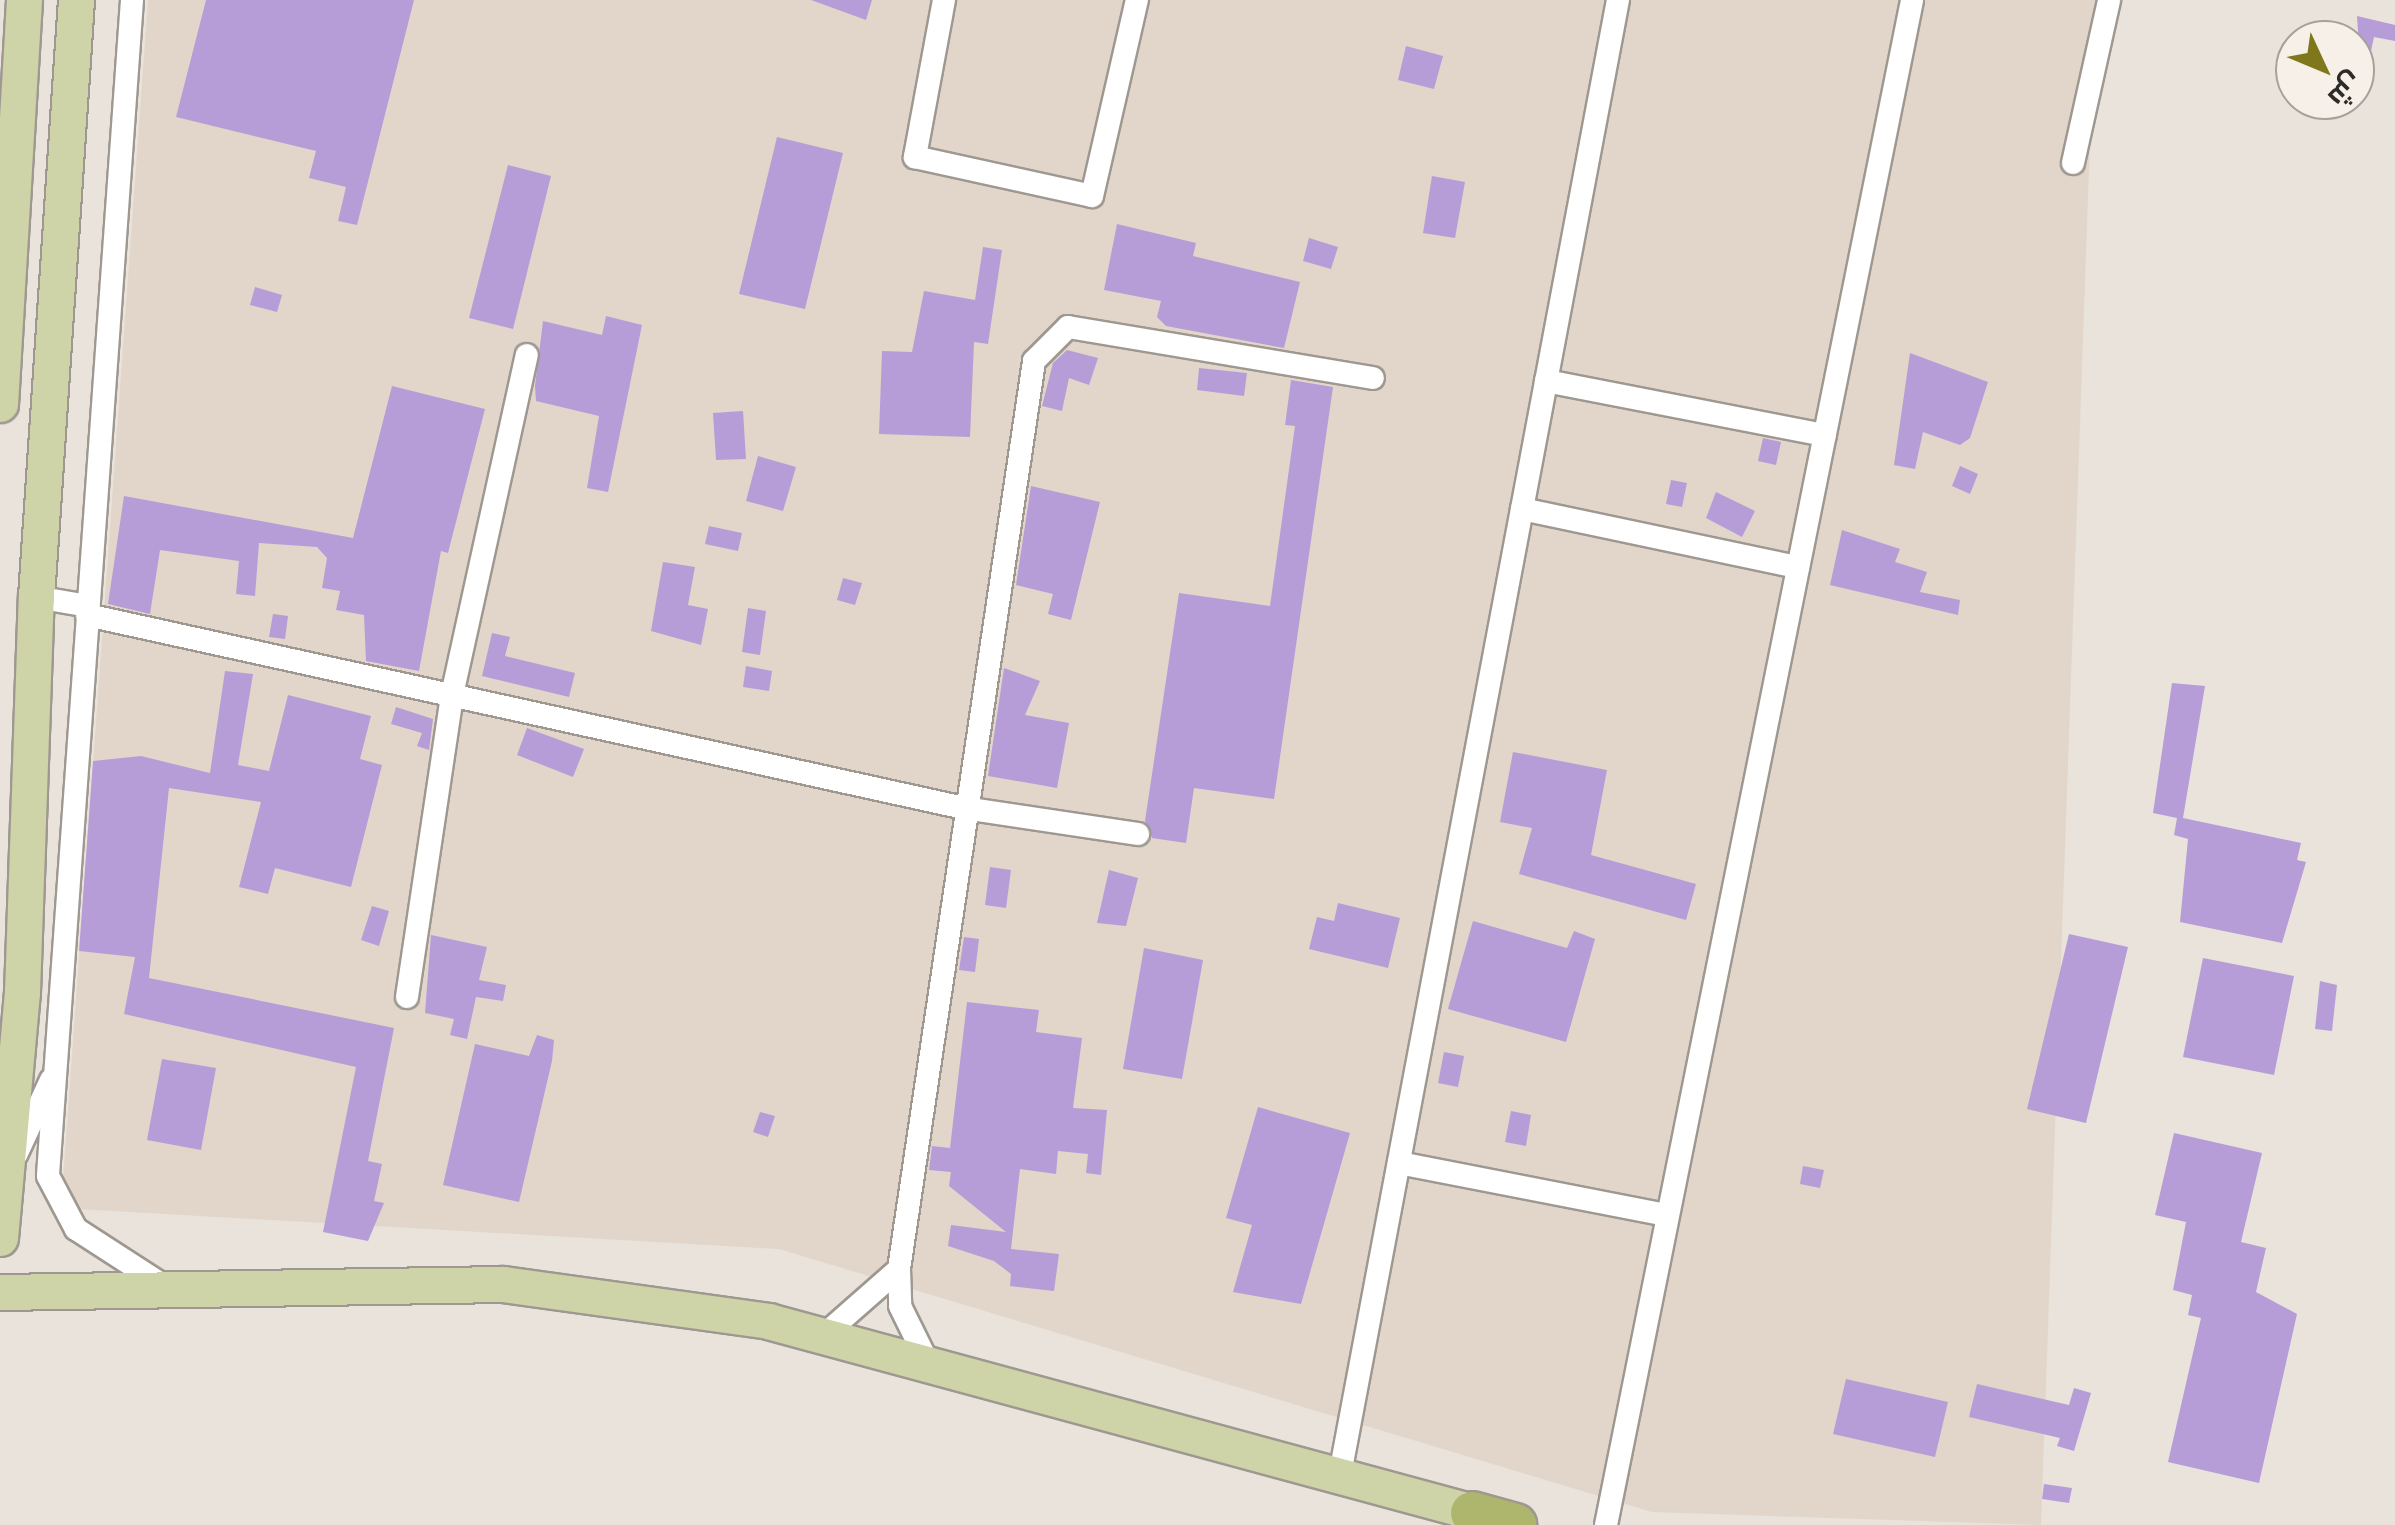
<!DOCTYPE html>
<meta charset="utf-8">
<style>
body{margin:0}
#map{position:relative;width:2395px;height:1525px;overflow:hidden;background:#e9e3db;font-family:Signika,Cairo,sans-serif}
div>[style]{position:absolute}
.built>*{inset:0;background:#e1d6c9}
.building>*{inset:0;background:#b69dd8}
.roads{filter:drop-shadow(2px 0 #9e9891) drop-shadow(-2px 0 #9e9891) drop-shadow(0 2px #9e9891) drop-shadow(0 -2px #9e9891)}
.street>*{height:22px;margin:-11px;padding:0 11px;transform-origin:11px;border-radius:11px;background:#fff}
.primary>*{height:35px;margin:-17.5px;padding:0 17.5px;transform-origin:17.5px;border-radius:17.5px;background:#ced3a8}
.highway>*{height:42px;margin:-21px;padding:0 21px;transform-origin:21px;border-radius:21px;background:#aeb66e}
span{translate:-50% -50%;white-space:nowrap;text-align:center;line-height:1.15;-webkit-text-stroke:8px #f6f0e8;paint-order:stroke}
.north{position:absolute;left:2275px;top:20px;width:100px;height:100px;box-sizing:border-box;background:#f6f0e8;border:2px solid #a6a19b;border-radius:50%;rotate:134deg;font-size:28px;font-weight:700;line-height:40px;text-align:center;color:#2d2b28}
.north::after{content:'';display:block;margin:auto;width:35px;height:45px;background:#7e771b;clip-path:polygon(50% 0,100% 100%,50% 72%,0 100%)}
</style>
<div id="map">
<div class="built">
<i style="clip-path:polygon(148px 0,2095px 0,2041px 1525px,1652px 1512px,779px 1249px,61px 1208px)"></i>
</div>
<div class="building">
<i style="clip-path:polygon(206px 0,414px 0,357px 225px,338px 221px,346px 187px,309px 178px,316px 151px,176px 117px)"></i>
<i style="clip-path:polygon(811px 0,872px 0,866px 20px)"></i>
<i style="clip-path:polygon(2357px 16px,2395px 25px,2395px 41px,2374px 37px,2362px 93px)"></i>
<i style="clip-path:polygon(1406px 46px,1443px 56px,1434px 89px,1398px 80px)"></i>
<i style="clip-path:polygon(777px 137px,843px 153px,805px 309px,739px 294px)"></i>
<i style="clip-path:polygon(508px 165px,551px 176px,513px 329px,469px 318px)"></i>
<i style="clip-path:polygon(1432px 176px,1465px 182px,1455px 238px,1423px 233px)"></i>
<i style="clip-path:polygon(1117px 224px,1196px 243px,1193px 256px,1300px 282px,1284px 348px,1166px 326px,1157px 317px,1161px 301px,1104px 290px)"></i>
<i style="clip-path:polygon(1309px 238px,1338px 247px,1331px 269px,1303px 261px)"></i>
<i style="clip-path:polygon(983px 247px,1002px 250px,988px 344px,974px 342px,970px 437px,879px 434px,882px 351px,912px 352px,924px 291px,975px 300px)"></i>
<i style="clip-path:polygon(255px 287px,282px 295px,277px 312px,250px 305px)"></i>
<i style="clip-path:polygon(606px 316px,642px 325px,608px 492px,587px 488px,599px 416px,536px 401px,535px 386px,543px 321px,602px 335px)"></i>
<i style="clip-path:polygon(1067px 350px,1098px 358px,1089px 385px,1069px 378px,1062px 411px,1042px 406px,1053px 363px)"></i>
<i style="clip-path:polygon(1910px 353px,1988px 382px,1970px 438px,1960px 445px,1923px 432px,1915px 469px,1894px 465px)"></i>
<i style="clip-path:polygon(1199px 368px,1247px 373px,1244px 396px,1197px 390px)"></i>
<i style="clip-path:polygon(1291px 380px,1333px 387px,1274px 799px,1194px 788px,1186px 843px,1152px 838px,1145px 821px,1179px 593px,1270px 606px,1295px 426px,1285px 425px)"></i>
<i style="clip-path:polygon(392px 386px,485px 409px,448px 553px,441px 551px,419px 671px,366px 661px,364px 615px,336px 610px,340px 591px,322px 588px,327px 558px,317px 547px,259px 543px,255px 596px,236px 594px,239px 561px,160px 550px,150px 614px,108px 604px,124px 496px,353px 538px)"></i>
<i style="clip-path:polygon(743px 411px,746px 459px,716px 460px,713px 413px)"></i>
<i style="clip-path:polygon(1763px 438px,1781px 442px,1776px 465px,1758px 461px)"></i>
<i style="clip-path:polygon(758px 456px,796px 467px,783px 511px,746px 501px)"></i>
<i style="clip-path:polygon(1960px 466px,1978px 474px,1970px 494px,1952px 486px)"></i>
<i style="clip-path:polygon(1671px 480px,1687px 483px,1682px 507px,1666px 504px)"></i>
<i style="clip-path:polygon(1031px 486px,1100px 502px,1071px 620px,1048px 614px,1053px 594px,1016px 585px)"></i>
<i style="clip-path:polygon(1716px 492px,1755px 511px,1742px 537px,1706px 518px)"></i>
<i style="clip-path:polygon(709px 526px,742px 533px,738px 551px,705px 544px)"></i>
<i style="clip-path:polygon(1842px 530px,1900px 549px,1895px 562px,1927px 572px,1920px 592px,1960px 600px,1958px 615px,1830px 585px)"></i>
<i style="clip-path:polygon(663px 562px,695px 567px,688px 605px,708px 609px,701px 645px,651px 631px)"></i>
<i style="clip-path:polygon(843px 578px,862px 583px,855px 605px,837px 600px)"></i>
<i style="clip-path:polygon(748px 608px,766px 611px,760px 655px,742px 652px)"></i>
<i style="clip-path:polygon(273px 614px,288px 616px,285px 639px,269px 637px)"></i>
<i style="clip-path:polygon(492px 633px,510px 637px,505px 656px,575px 673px,569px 697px,482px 676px)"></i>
<i style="clip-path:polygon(746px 666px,772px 671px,769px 691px,743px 687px)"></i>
<i style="clip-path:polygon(1004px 668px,1040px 681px,1025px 715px,1069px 723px,1057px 788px,988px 776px)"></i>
<i style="clip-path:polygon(225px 671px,253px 674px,238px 765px,269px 771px,288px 695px,371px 716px,360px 759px,382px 765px,351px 887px,275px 868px,268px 894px,239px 887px,261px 802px,169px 788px,149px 978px,394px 1028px,368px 1161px,382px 1164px,374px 1201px,384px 1203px,368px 1241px,323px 1232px,356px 1067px,124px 1014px,135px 957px,79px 951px,93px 761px,141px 756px,210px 773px)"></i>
<i style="clip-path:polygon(2172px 683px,2205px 686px,2183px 818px,2301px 843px,2297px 860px,2306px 862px,2282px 943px,2180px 922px,2188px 839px,2174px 835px,2177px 818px,2153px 813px)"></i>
<i style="clip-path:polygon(396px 707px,433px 719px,429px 750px,417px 746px,422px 733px,391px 724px)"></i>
<i style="clip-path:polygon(527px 728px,584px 749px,573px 777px,517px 755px)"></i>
<i style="clip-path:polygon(1513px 752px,1607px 770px,1591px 855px,1696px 884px,1686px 920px,1519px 874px,1532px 828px,1500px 822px)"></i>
<i style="clip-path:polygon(990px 867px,1011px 870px,1006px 908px,985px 905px)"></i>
<i style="clip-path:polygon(1109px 870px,1138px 878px,1126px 926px,1097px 923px)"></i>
<i style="clip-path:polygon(1338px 903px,1400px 918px,1388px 968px,1309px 949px,1317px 917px,1334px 921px)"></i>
<i style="clip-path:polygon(372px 906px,389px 911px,379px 946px,361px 940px)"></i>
<i style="clip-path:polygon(1473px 921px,1567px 948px,1574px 931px,1595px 939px,1566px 1042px,1448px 1009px)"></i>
<i style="clip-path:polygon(2069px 934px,2128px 947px,2086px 1123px,2027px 1109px)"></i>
<i style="clip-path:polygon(431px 935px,487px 947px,479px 980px,506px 985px,503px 1001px,476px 997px,467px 1039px,450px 1035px,454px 1019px,425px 1013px)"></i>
<i style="clip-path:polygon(964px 937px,979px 939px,975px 972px,959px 970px)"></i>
<i style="clip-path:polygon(1144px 948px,1203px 960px,1182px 1079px,1123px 1069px)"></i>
<i style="clip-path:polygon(2203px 958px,2294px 976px,2274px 1075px,2183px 1057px)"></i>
<i style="clip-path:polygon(2320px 981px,2337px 985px,2332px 1031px,2315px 1029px)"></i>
<i style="clip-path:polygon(967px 1002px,1039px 1010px,1036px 1032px,1082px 1038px,1073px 1108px,1107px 1110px,1101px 1175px,1086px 1173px,1088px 1154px,1058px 1151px,1056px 1174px,1020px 1169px,1011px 1249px,1059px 1254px,1054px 1291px,1010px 1286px,1011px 1274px,994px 1261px,948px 1246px,951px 1225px,1006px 1232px,949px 1186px,951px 1172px,929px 1170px,932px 1146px,950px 1148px)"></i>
<i style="clip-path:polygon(537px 1035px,554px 1040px,552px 1061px,519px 1202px,443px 1185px,475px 1044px,529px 1056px)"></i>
<i style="clip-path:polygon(1444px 1052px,1464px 1056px,1458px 1087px,1438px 1083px)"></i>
<i style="clip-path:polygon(162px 1059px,216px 1068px,201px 1150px,147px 1140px)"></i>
<i style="clip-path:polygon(1258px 1107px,1350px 1133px,1301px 1304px,1233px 1292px,1252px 1225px,1226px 1218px)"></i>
<i style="clip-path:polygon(1511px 1111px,1531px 1115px,1526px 1146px,1505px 1142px)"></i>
<i style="clip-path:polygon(760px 1112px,775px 1116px,768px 1137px,753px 1132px)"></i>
<i style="clip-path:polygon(2174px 1133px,2262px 1153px,2241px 1242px,2266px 1248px,2256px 1292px,2297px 1314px,2259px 1483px,2168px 1462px,2201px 1318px,2188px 1315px,2192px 1295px,2173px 1290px,2186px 1222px,2155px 1215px)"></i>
<i style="clip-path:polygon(1803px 1166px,1824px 1170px,1820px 1188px,1800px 1184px)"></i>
<i style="clip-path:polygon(1846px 1379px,1948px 1402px,1935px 1457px,1833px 1434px)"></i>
<i style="clip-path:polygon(1977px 1384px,2069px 1405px,2074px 1388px,2091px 1393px,2074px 1451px,2057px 1446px,2060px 1438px,1969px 1417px)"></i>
<i style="clip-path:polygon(2044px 1484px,2072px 1488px,2069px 1503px,2042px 1499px)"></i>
</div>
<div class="roads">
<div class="street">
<i style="left:132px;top:0;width:1179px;rotate:94.09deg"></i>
<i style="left:48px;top:1176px;width:60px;rotate:62.2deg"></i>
<i style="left:76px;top:1229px;width:101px;rotate:32.9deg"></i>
<i style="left:944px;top:0;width:160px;rotate:100.5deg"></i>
<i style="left:915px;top:157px;width:181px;rotate:12.4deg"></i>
<i style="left:1092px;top:196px;width:201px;rotate:-77.1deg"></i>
<i style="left:2073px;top:163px;width:167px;rotate:-77.5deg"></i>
<i style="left:1546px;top:381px;width:284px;rotate:11deg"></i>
<i style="left:1522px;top:509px;width:282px;rotate:11.9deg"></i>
<i style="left:36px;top:597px;width:53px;rotate:9.8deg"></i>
<i style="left:87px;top:615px;width:898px;rotate:12.41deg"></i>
<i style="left:964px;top:808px;width:176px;rotate:8.5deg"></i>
<i style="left:407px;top:997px;width:305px;rotate:-81.5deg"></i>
<i style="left:452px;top:695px;width:348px;rotate:-77.6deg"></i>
<i style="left:16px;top:1155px;width:83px;rotate:-65deg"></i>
<i style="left:1399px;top:1163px;width:273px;rotate:11deg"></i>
<i style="left:899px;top:1269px;width:918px;rotate:-81.54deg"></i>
<i style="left:1034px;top:361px;width:48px;rotate:-45deg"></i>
<i style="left:1068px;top:327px;width:309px;rotate:9.5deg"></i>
<i style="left:824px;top:1335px;width:100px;rotate:-41.3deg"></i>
<i style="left:899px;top:1269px;width:37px;rotate:88deg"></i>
<i style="left:900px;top:1306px;width:64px;rotate:63.8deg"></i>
<i style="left:1340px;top:1474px;width:1500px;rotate:-79.32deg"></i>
<i style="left:1606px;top:1525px;width:1555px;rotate:-78.65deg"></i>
</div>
<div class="primary">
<i style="left:0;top:404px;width:405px;rotate:-86.6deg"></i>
<i style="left:0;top:1238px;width:247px;rotate:-84.9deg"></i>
<i style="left:22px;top:992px;width:395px;rotate:-88deg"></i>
<i style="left:36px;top:597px;width:598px;rotate:-86.17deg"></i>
<i style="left:0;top:1292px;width:503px;rotate:-0.91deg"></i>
<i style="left:503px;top:1284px;width:268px;rotate:7.9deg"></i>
<i style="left:768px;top:1321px;width:753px;rotate:15.16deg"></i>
</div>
<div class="highway">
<i style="left:1472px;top:1513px;width:45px;rotate:15.6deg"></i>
</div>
</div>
<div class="north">ش</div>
</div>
